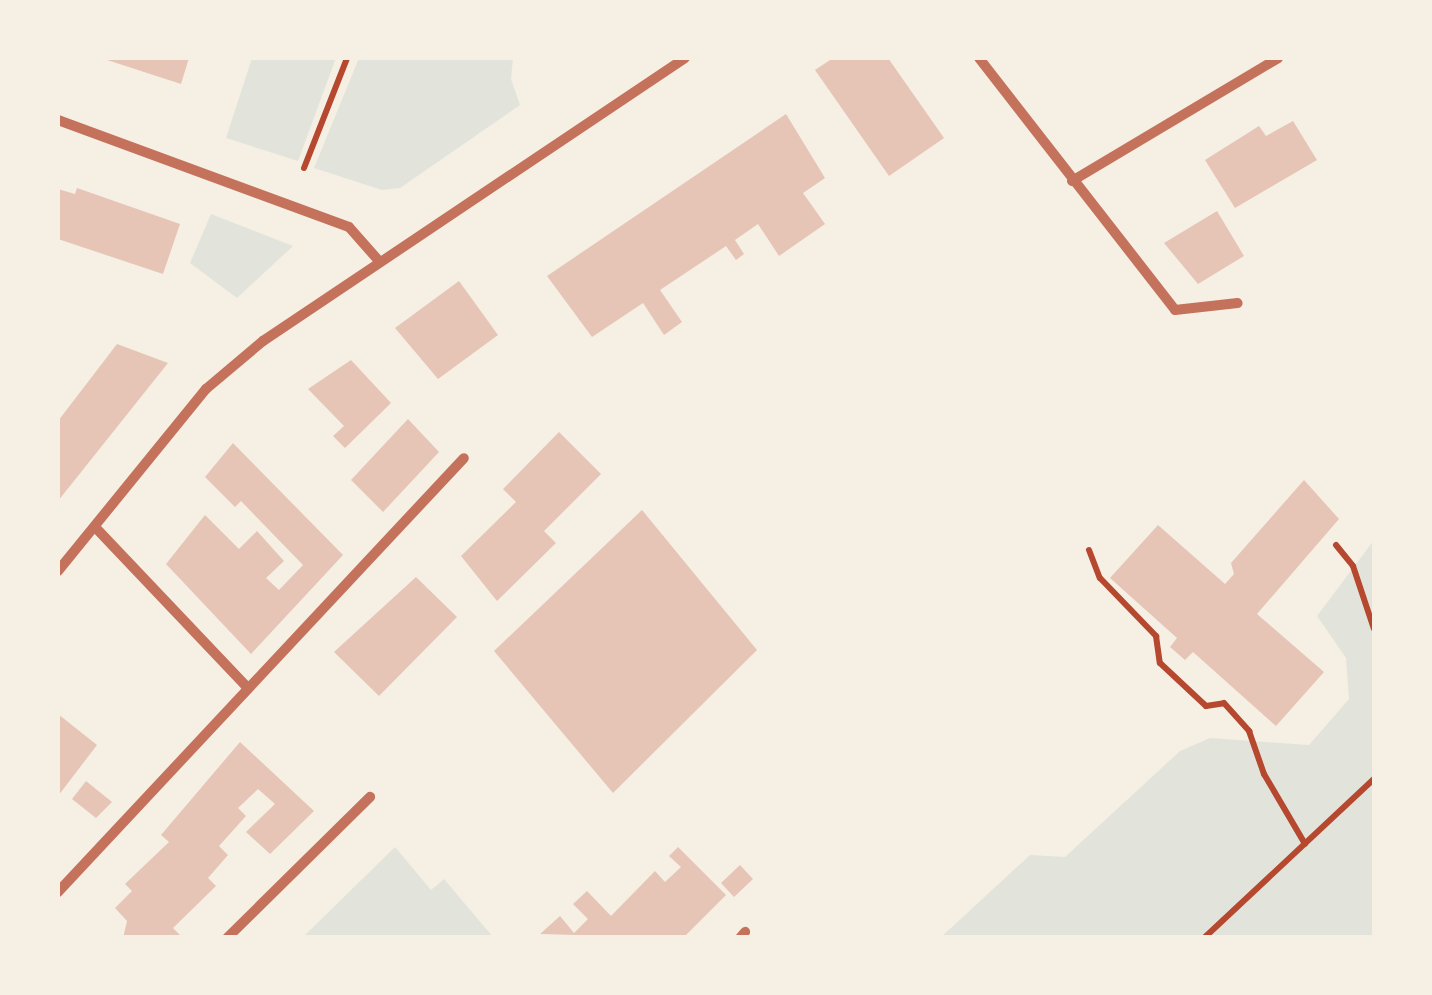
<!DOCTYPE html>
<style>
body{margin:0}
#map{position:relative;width:1432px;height:995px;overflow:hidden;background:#f6efe4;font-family:Manrope,sans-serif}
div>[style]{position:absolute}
.green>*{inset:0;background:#e2e4dc}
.building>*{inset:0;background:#e6c5b7}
.path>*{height:6px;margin:-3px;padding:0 3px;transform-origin:3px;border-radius:3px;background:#b5482f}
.minor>*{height:10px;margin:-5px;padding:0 5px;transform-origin:5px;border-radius:5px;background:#c5725c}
span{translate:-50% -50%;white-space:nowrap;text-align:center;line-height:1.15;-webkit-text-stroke:10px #f6efe4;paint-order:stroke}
.frame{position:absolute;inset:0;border:60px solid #f6efe4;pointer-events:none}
</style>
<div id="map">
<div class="green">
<i style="clip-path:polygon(252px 58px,336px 58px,298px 161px,226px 138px)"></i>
<i style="clip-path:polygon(359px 58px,513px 58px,511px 79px,520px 105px,400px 188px,382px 190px,314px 168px)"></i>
<i style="clip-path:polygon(211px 214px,293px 246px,237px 298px,190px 263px)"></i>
<i style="clip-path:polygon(1374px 540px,1374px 937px,940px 938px,1030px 855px,1065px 857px,1180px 751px,1210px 738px,1309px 745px,1349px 699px,1346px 658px,1317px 616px)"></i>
<i style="clip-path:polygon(395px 847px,431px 890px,444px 879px,493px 937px,303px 937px)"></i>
</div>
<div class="building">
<i style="clip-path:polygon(101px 58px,189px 58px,181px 84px)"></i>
<i style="clip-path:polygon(833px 58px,888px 58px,944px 138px,889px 176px,815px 70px)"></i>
<i style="clip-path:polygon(786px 114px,825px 178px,803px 193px,825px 224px,779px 256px,758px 224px,735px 240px,744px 254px,736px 260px,726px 246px,660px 290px,682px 322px,664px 335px,643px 303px,592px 337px,547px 276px)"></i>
<i style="clip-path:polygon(1293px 121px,1317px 160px,1235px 208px,1205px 160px,1259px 126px,1266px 136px)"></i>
<i style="clip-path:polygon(77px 188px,180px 224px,163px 274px,58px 239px,58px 189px,75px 194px)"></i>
<i style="clip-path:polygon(1217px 211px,1244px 256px,1198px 284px,1164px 243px)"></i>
<i style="clip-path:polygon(459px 281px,498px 335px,438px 379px,395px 328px)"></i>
<i style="clip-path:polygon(117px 344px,168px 363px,58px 501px,58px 421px)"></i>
<i style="clip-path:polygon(351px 360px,391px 403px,345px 448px,333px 436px,344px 426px,308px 389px)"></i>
<i style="clip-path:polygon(408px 419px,439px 452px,383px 512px,351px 480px)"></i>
<i style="clip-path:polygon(559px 432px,601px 474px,544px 531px,556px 543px,497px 601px,461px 556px,516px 502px,503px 489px)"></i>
<i style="clip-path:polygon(233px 443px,343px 555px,251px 654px,166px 564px,205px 515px,239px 549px,257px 531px,284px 561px,266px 578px,279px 590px,303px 565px,241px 501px,235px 507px,205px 477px)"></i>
<i style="clip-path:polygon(1304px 480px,1339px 519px,1257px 614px,1324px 672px,1276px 726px,1193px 652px,1185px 660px,1170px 647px,1177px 638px,1110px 578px,1158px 525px,1225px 584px,1234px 574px,1231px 563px)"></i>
<i style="clip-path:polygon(642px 510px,757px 650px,613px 793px,494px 651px)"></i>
<i style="clip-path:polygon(416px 577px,457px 617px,379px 696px,334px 652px)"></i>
<i style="clip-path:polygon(58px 714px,97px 745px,58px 796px)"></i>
<i style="clip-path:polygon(240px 742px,314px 811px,270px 854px,246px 832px,275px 804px,258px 789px,238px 808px,246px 816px,219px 846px,228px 855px,208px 878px,216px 886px,173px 928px,183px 938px,123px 938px,127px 921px,115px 908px,132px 891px,125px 884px,169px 842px,161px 835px)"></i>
<i style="clip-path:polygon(86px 781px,112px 802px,96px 818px,72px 799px)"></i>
<i style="clip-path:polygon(678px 847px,726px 895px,683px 938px,540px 934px,560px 916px,574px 933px,588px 919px,573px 904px,587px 891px,611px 916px,655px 871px,665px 882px,681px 867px,669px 856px)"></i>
<i style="clip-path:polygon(740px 865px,753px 879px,734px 897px,721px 883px)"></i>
</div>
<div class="path">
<i style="left:304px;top:168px;width:118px;rotate:-68.6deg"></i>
<i style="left:1336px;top:545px;width:27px;rotate:51deg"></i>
<i style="left:1353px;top:566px;width:66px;rotate:71.6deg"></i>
<i style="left:1089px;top:550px;width:30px;rotate:69deg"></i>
<i style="left:1100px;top:578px;width:81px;rotate:46deg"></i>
<i style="left:1156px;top:636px;width:27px;rotate:82deg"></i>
<i style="left:1160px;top:663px;width:63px;rotate:43.1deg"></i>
<i style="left:1206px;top:706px;width:18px;rotate:-9deg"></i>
<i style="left:1224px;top:703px;width:38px;rotate:48deg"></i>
<i style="left:1249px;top:731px;width:46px;rotate:70.8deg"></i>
<i style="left:1264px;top:774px;width:81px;rotate:59.6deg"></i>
<i style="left:1204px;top:938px;width:233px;rotate:-43.1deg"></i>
</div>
<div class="minor">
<i style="left:979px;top:58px;width:319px;rotate:52.1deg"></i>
<i style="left:1175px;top:310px;width:63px;rotate:-6.3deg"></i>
<i style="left:58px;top:120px;width:310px;rotate:20.2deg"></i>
<i style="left:349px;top:227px;width:45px;rotate:48.6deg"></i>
<i style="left:1072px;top:181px;width:240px;rotate:-30.8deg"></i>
<i style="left:95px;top:527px;width:221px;rotate:46.5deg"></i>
<i style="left:58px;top:571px;width:235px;rotate:-50.9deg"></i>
<i style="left:206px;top:389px;width:75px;rotate:-40.1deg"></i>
<i style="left:263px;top:341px;width:508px;rotate:-33.85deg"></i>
<i style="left:58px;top:892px;width:594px;rotate:-46.91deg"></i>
<i style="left:227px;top:938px;width:201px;rotate:-44.6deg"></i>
<i style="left:740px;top:938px;width:8px;rotate:-50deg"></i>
</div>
<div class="frame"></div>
</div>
